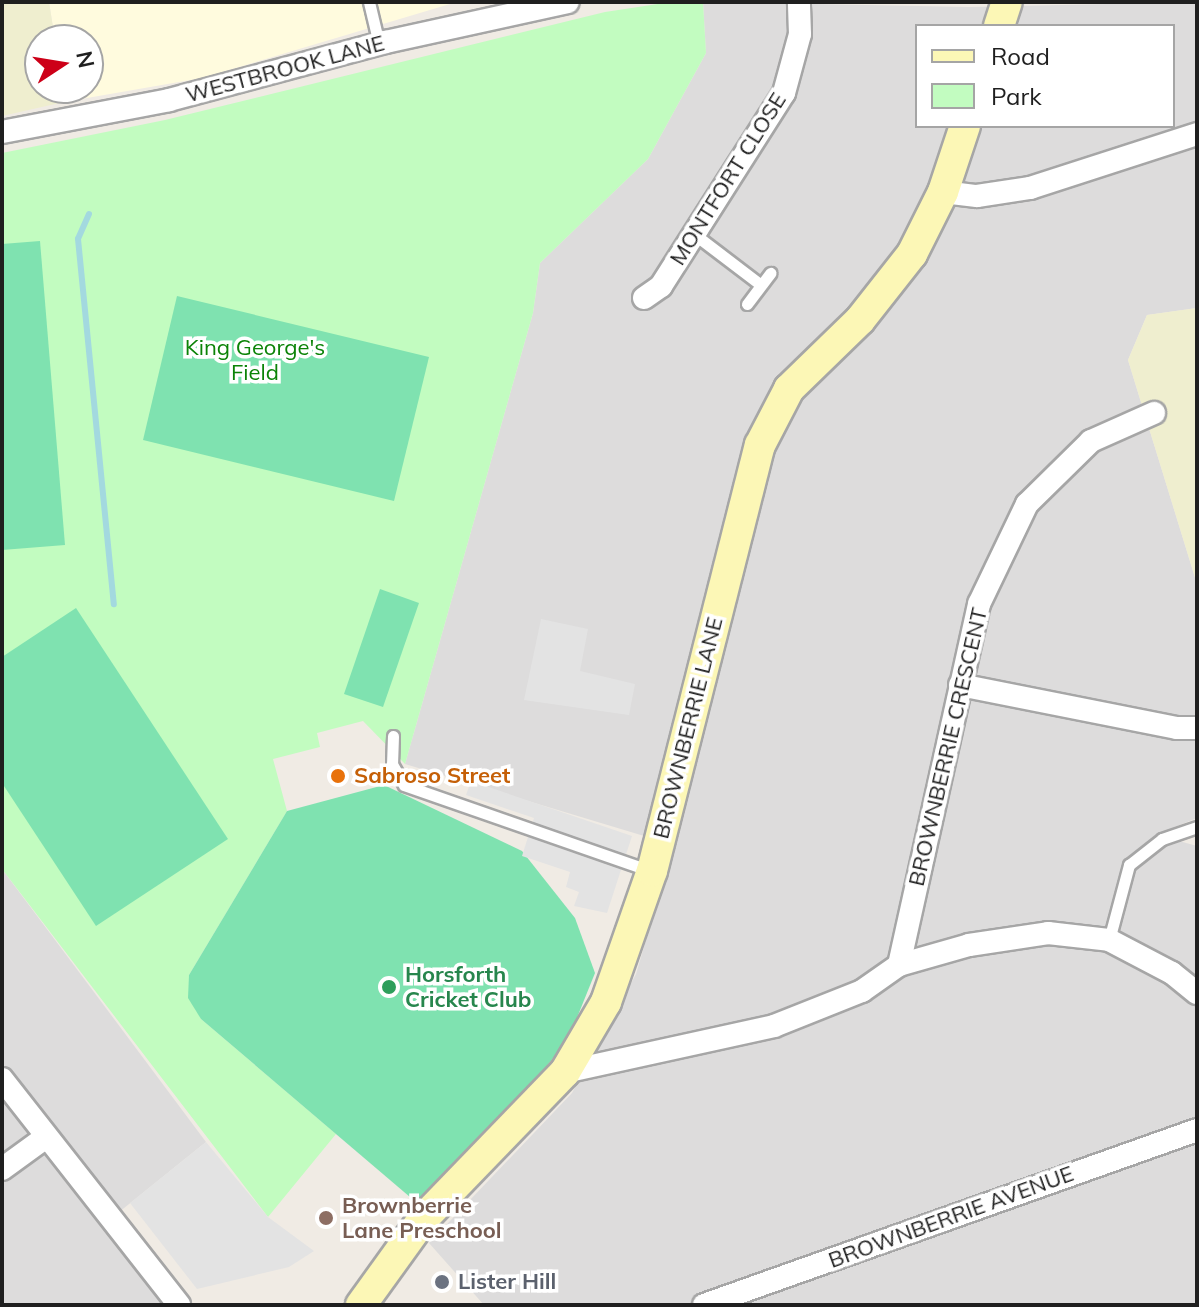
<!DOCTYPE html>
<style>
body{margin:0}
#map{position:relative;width:1199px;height:1307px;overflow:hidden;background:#f0ebe4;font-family:Mulish,sans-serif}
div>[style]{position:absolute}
.residential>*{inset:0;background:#dddcdc}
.education>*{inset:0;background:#fffbde}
.farmland>*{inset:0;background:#efeecf}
.park>*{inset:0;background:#c2fcc0}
.pitch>*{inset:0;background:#7fe2b0}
.parking>*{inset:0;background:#e3e3e3}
.stream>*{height:6px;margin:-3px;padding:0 3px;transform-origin:3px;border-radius:3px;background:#a3d9df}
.roads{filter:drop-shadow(2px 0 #a6a6a6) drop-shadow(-2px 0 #a6a6a6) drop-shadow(0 2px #a6a6a6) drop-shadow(0 -2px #a6a6a6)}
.lane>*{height:11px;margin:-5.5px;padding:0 5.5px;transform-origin:5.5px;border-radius:5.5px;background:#fff}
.street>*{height:22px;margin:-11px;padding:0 11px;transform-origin:11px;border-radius:11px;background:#fff}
.secondary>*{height:30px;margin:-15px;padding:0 15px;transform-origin:15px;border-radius:15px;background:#fcf7b6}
.dots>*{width:22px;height:22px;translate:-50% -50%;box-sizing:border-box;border:4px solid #fff;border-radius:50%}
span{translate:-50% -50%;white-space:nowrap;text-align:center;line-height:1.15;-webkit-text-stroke:7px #fff;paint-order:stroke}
.street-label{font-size:22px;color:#1f1f1f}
.park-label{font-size:22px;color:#0b8307}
.food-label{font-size:22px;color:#c56008;font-weight:700}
.left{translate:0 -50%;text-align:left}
.leisure-label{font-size:22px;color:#27864d;font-weight:700}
.education-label{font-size:22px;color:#785e54;font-weight:700}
.worship-label{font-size:22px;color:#5b616d;font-weight:700}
.frame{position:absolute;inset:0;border:4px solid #1f1f1f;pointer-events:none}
.legend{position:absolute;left:915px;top:24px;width:260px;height:104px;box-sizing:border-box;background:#fff;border:2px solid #a5a5a5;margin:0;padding:10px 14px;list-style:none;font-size:24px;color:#1f1f1f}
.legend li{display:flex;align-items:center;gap:16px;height:40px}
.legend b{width:40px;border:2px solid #a5a5a5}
.north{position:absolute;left:24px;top:24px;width:80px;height:80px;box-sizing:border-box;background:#fff;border:2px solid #a5a5a5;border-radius:50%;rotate:78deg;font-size:22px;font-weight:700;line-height:32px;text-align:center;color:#1f1f1f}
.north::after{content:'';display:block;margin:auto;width:28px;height:36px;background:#cd0018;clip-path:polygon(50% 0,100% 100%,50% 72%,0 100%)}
</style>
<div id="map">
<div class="residential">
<i style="clip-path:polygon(evenodd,703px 2px,969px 7px,1197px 2px,1197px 308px,1147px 315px,1128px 360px,1197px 584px,1197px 818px,1170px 829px,1179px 841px,1197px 846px,1197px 1305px,484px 1305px,429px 1243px,572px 1093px,636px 974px,674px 845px,405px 764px,533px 313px,540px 263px,648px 159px,706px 53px,703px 2px,917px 26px,1173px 26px,1173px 126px,917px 126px,917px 26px)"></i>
<i style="clip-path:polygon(2px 869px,206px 1142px,103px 1225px,162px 1305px,2px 1305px)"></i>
</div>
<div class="education">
<i style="clip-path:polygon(49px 2px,450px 2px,450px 4px,202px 78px,64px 102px,62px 88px,88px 88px,88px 40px,55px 40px)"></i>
</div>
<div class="farmland">
<i style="clip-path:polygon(2px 2px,49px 2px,55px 40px,40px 40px,40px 88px,62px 88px,64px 102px,2px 116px)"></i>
<i style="clip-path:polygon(1197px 308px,1197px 584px,1128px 360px,1147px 315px)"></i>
</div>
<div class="park">
<i style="clip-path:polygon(671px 2px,703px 2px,706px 53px,648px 159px,540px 263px,533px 313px,405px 764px,363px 721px,317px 733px,320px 747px,273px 759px,287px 811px,189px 975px,201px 1019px,336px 1134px,268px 1217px,2px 869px,2px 153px,165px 120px,605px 12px)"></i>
</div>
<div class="pitch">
<i style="clip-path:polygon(40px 241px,65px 545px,2px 550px,2px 244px)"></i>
<i style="clip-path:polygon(177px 296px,429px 357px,394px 501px,143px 440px)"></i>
<i style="clip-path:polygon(380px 589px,419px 603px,383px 707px,344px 694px)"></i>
<i style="clip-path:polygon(76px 608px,228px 839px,96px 926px,2px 783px,2px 657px)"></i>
<i style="clip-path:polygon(384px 785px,522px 851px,575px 918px,595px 973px,568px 1040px,524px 1094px,417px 1203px,201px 1019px,188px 998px,189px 975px,287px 811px)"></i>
</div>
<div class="parking">
<i style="clip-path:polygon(541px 619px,588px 629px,580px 671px,635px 684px,629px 715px,524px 700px)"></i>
<i style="clip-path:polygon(471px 781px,632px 836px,607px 913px,574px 906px,579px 892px,566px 887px,570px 872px,522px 856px,534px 818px,466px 795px)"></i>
<i style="clip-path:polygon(206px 1142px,268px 1217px,314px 1251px,289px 1267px,197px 1289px,130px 1203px)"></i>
</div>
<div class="stream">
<i style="left:89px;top:214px;width:27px;rotate:114deg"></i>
<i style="left:78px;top:239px;width:367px;rotate:84.4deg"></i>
</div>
<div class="roads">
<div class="lane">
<i style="left:369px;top:2px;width:43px;rotate:76.6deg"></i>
<i style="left:694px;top:234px;width:84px;rotate:37.3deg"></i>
<i style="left:747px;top:304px;width:39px;rotate:-53deg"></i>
<i style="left:393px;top:736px;width:28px;rotate:92deg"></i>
<i style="left:392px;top:764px;width:24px;rotate:60deg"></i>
<i style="left:404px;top:785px;width:262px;rotate:19.2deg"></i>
<i style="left:1109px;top:940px;width:78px;rotate:-75.1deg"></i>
<i style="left:1129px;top:865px;width:42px;rotate:-38.2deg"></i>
<i style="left:1162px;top:839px;width:37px;rotate:-19deg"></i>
</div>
<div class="street">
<i style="left:2px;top:132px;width:170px;rotate:-10.8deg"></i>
<i style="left:169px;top:100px;width:225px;rotate:-15deg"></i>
<i style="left:386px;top:42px;width:186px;rotate:-12.4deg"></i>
<i style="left:943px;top:192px;width:34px;rotate:7deg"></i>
<i style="left:977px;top:196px;width:54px;rotate:-8.6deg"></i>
<i style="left:1030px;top:188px;width:176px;rotate:-17.9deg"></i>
<i style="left:644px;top:298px;width:21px;rotate:-35deg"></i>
<i style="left:661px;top:286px;width:229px;rotate:-57.5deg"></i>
<i style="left:784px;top:93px;width:61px;rotate:-74.8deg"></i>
<i style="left:800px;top:34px;width:32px;rotate:-92deg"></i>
<i style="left:960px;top:685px;width:221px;rotate:11.2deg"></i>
<i style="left:1177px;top:728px;width:20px"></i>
<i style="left:899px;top:965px;width:370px;rotate:-77.5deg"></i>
<i style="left:979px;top:604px;width:111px;rotate:-64.4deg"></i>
<i style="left:1027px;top:504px;width:90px;rotate:-44.5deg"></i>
<i style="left:1091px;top:441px;width:69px;rotate:-24deg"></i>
<i style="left:565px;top:1072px;width:214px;rotate:-12.4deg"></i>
<i style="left:774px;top:1026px;width:95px;rotate:-21.7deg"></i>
<i style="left:862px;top:991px;width:45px;rotate:-35.1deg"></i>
<i style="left:899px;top:965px;width:73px;rotate:-15.9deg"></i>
<i style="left:969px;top:945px;width:80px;rotate:-8.6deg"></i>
<i style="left:1048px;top:933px;width:61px;rotate:6.5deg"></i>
<i style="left:1109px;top:940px;width:71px;rotate:27.6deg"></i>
<i style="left:1172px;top:973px;width:32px;rotate:39deg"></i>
<i style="left:2px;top:1079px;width:287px;rotate:51.9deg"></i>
<i style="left:2px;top:1169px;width:54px;rotate:-36deg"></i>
<i style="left:704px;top:1305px;width:523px;rotate:-19.54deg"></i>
</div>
<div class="secondary">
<i style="left:999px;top:26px;width:25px;rotate:-72deg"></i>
<i style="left:361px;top:1305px;width:106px;rotate:-54.2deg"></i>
<i style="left:423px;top:1219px;width:204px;rotate:-46deg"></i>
<i style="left:565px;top:1072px;width:81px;rotate:-59.6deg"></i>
<i style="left:606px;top:1002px;width:139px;rotate:-70.7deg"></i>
<i style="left:652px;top:871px;width:439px;rotate:-75.8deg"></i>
<i style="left:760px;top:445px;width:63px;rotate:-62.6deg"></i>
<i style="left:789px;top:389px;width:99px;rotate:-44.2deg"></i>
<i style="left:860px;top:320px;width:84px;rotate:-51.8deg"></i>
<i style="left:912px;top:254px;width:69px;rotate:-63.4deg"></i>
<i style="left:943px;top:192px;width:70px;rotate:-71.6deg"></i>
</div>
</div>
<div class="dots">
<i style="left:338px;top:776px;background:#e8710a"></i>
<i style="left:389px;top:987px;background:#2e9e5b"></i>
<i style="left:326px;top:1218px;background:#8d6e63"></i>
<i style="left:442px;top:1282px;background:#6b7280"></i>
</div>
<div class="street-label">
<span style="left:285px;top:69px;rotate:-15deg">WESTBROOK LANE</span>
<span style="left:728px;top:179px;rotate:-58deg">MONTFORT CLOSE</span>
<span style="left:688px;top:728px;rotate:-76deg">BROWNBERRIE LANE</span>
<span style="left:948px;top:747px;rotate:-77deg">BROWNBERRIE CRESCENT</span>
<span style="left:951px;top:1217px;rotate:-20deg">BROWNBERRIE AVENUE</span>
</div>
<div class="park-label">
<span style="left:255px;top:360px">King George's<br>Field</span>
</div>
<div class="food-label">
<span class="left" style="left:354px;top:776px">Sabroso Street</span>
</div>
<div class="leisure-label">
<span class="left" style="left:405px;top:987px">Horsforth<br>Cricket Club</span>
</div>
<div class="education-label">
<span class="left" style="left:342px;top:1218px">Brownberrie<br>Lane Preschool</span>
</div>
<div class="worship-label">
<span class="left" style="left:458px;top:1282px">Lister Hill</span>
</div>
<div class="frame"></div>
<ul class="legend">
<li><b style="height:10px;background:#fcf7b6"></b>Road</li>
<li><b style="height:22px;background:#c2fcc0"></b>Park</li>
</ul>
<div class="north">N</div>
</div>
